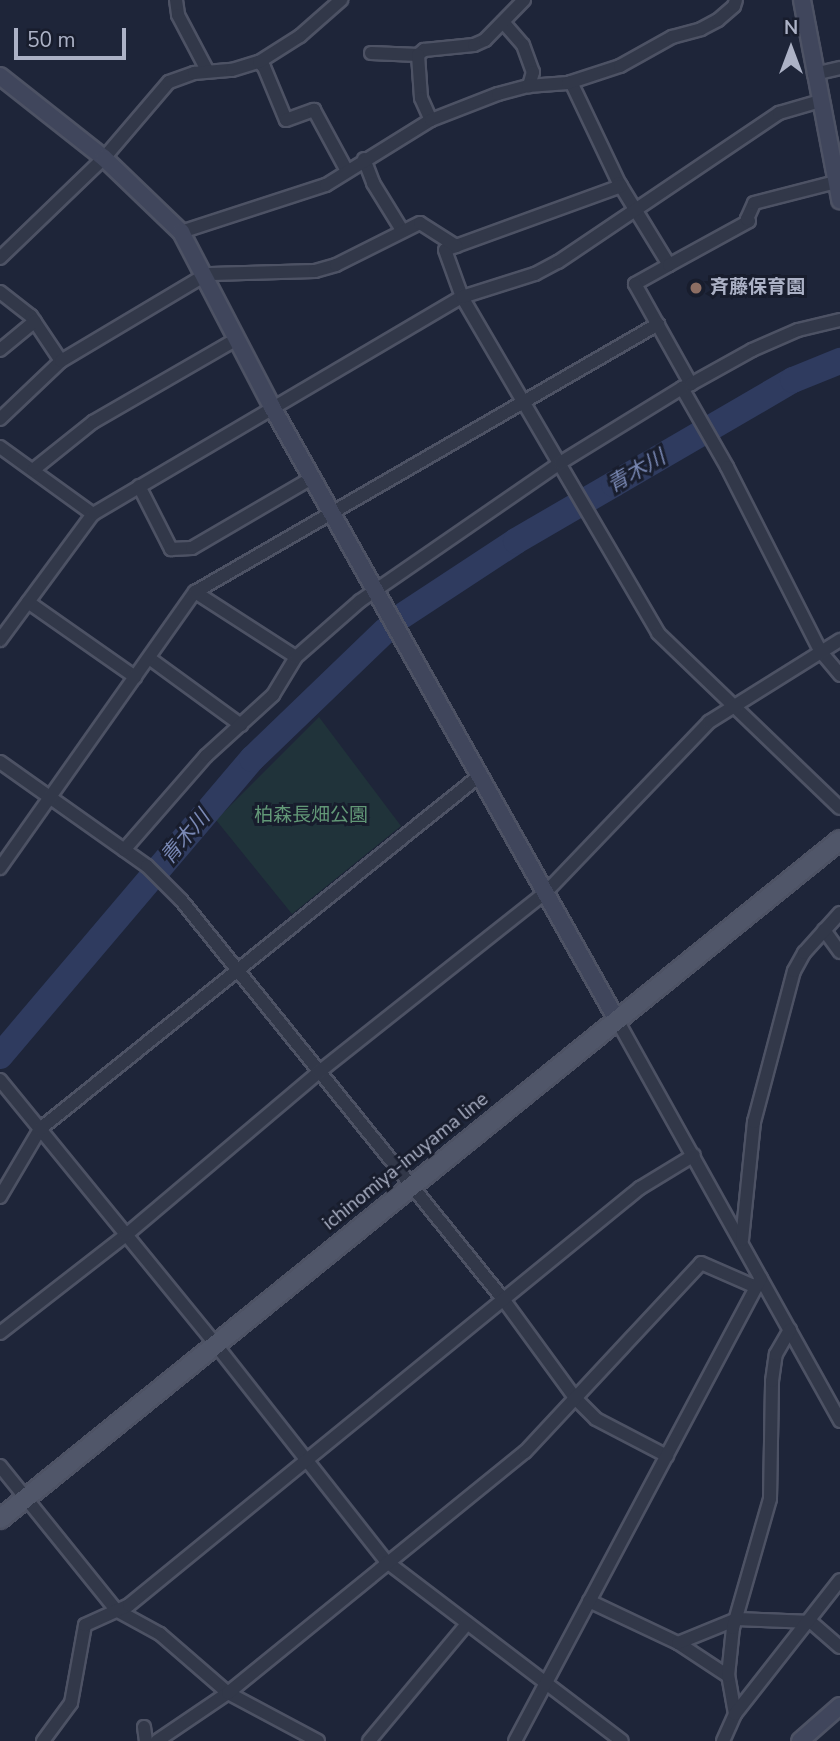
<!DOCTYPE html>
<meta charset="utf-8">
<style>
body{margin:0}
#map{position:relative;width:840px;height:1741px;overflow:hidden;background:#1e2539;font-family:"Nunito Sans","Noto Sans JP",sans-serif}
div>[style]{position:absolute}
.green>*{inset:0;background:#20333a}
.river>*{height:26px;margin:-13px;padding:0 13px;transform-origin:13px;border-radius:13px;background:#2f3b5f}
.roads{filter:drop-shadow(2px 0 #4d5264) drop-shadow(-2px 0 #4d5264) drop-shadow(0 2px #4d5264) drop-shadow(0 -2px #4d5264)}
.street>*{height:12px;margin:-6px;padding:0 6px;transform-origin:6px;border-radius:6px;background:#323849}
.secondary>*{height:16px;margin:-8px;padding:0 8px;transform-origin:8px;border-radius:8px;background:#40465c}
.primary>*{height:18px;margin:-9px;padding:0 9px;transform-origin:9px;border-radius:9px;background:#505669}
.dots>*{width:19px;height:19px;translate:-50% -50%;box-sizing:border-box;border:4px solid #181d2d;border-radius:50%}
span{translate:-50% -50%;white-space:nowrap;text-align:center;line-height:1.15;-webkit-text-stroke:6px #181d2d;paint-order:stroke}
.poi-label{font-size:19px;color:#acb2c6;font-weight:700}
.left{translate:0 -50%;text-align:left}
.park-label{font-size:19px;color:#629877}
.street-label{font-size:19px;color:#acb2c6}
.water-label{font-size:21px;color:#7a89b5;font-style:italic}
.north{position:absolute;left:756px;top:14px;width:70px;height:70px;-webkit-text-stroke:5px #181d2d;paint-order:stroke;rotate:0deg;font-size:19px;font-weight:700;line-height:28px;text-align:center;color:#acb2c6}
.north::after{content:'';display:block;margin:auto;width:24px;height:32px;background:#acb2c6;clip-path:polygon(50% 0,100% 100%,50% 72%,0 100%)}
.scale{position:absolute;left:14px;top:28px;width:112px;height:32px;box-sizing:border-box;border:4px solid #acb2c6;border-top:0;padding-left:9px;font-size:21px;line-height:24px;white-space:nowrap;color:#acb2c6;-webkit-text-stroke:5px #181d2d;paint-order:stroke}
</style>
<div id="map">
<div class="green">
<i style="clip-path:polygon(319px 717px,401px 826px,292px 914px,216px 820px)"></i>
</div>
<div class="river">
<i style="left:402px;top:616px;width:136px;rotate:-33.3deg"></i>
<i style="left:516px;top:541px;width:113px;rotate:-30.2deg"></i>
<i style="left:614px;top:484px;width:207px;rotate:-30.2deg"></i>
<i style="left:793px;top:380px;width:51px;rotate:-22deg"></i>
<i style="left:0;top:1056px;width:390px;rotate:-49.7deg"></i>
<i style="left:252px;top:759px;width:185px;rotate:-43.9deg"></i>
</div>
<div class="roads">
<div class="street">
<i style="left:176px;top:0;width:15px;rotate:82deg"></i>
<i style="left:178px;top:15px;width:62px;rotate:62.2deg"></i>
<i style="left:503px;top:22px;width:30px;rotate:49deg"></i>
<i style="left:523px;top:45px;width:29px;rotate:70deg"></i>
<i style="left:533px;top:72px;width:15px;rotate:106deg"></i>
<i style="left:371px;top:53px;width:47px;rotate:2.4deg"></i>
<i style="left:418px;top:55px;width:8px;rotate:-40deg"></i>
<i style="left:424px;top:50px;width:50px;rotate:-5.7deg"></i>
<i style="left:474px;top:45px;width:12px;rotate:-24deg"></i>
<i style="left:485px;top:40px;width:56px;rotate:-45.7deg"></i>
<i style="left:418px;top:55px;width:43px;rotate:86deg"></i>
<i style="left:421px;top:98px;width:24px;rotate:66deg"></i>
<i style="left:259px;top:62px;width:7px;rotate:45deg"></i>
<i style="left:264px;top:67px;width:57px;rotate:67.5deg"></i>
<i style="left:286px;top:120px;width:30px;rotate:-20deg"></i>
<i style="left:314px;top:110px;width:69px;rotate:61.6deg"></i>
<i style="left:814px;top:74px;width:27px;rotate:-13deg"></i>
<i style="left:571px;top:82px;width:112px;rotate:64.6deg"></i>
<i style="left:619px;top:183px;width:96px;rotate:58.6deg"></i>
<i style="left:669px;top:265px;width:39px;rotate:151deg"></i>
<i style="left:635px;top:284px;width:115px;rotate:60.8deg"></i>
<i style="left:691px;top:384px;width:10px;rotate:156deg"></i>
<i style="left:682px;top:388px;width:91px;rotate:60.3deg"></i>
<i style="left:727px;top:467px;width:208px;rotate:63.1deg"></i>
<i style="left:821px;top:652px;width:30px;rotate:50deg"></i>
<i style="left:364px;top:159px;width:26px;rotate:69deg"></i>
<i style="left:373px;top:183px;width:55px;rotate:58.3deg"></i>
<i style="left:621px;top:186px;width:187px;rotate:160deg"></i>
<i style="left:445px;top:250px;width:50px;rotate:70.1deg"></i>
<i style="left:462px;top:297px;width:389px;rotate:59.7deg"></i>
<i style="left:658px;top:633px;width:252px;rotate:43.9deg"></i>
<i style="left:181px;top:232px;width:152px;rotate:-18deg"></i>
<i style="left:326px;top:185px;width:123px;rotate:-31.8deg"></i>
<i style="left:431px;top:120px;width:72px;rotate:-21.2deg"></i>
<i style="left:498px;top:94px;width:31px;rotate:-15deg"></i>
<i style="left:528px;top:86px;width:40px;rotate:-4.3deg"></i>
<i style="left:568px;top:83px;width:55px;rotate:-18.1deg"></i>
<i style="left:620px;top:66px;width:60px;rotate:-29.1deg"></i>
<i style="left:672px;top:37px;width:30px;rotate:-15deg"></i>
<i style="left:701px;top:29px;width:19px;rotate:-28deg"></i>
<i style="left:718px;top:20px;width:21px;rotate:-41deg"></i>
<i style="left:734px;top:6px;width:6px;rotate:-72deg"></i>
<i style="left:0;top:258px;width:144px;rotate:-43.9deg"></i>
<i style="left:104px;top:158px;width:100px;rotate:-49.5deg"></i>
<i style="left:169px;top:82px;width:27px;rotate:-20deg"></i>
<i style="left:194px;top:73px;width:38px;rotate:-5deg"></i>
<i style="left:232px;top:70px;width:28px;rotate:-17deg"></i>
<i style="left:259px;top:62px;width:49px;rotate:-32.4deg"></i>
<i style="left:300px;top:36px;width:55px;rotate:-41.3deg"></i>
<i style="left:669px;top:265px;width:91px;rotate:-28.8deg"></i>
<i style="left:749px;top:221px;width:3px;rotate:-135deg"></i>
<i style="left:747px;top:219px;width:17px;rotate:-66deg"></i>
<i style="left:754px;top:203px;width:85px;rotate:-14.4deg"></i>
<i style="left:0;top:292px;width:39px;rotate:38deg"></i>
<i style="left:31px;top:316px;width:54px;rotate:56.3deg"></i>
<i style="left:0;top:350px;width:45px;rotate:-39.6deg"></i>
<i style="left:691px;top:384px;width:70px;rotate:-29.1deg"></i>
<i style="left:752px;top:350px;width:50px;rotate:-23.5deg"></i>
<i style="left:798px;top:330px;width:43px;rotate:-13.4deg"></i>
<i style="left:0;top:419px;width:84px;rotate:-43.6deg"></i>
<i style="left:61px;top:361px;width:164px;rotate:-30.8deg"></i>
<i style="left:202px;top:277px;width:9px;rotate:-18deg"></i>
<i style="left:211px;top:274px;width:104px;rotate:-1.7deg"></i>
<i style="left:315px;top:271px;width:22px;rotate:-16deg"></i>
<i style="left:336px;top:265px;width:94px;rotate:-26.6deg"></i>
<i style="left:420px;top:223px;width:43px;rotate:32.6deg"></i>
<i style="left:0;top:447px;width:115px;rotate:35.8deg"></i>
<i style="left:33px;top:470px;width:77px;rotate:-38.7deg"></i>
<i style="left:93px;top:422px;width:164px;rotate:-30deg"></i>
<i style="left:139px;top:486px;width:71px;rotate:63.1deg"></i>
<i style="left:171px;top:549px;width:21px;rotate:-3deg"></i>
<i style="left:192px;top:548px;width:139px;rotate:-30.3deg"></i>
<i style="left:195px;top:592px;width:120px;rotate:32.8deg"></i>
<i style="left:28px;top:602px;width:131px;rotate:35deg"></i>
<i style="left:0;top:640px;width:157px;rotate:-53.6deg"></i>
<i style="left:93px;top:514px;width:428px;rotate:-30.5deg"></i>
<i style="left:462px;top:297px;width:77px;rotate:-17.5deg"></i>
<i style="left:535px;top:274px;width:26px;rotate:-28deg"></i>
<i style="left:558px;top:262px;width:267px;rotate:-34deg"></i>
<i style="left:779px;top:113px;width:43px;rotate:-16.3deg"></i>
<i style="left:149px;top:658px;width:114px;rotate:36.1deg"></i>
<i style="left:0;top:762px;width:180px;rotate:35.3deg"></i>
<i style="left:147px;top:866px;width:48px;rotate:45deg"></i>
<i style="left:181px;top:900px;width:513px;rotate:51.1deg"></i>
<i style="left:503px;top:1299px;width:124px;rotate:53.9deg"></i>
<i style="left:576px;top:1399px;width:28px;rotate:45deg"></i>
<i style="left:596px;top:1419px;width:80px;rotate:27.5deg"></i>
<i style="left:124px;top:850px;width:125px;rotate:-48.9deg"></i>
<i style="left:206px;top:756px;width:91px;rotate:-42.3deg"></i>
<i style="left:273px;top:695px;width:44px;rotate:-58.8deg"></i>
<i style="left:296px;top:657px;width:85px;rotate:-41.2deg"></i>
<i style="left:360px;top:601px;width:243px;rotate:-34.6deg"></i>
<i style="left:560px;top:463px;width:143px;rotate:-31.6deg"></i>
<i style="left:0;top:868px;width:338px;rotate:-54.8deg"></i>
<i style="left:195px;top:592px;width:535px;rotate:-30.06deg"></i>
<i style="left:824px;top:930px;width:27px;rotate:54deg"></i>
<i style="left:617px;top:1020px;width:459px;rotate:60.9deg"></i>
<i style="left:0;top:1080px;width:342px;rotate:50.8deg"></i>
<i style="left:216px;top:1345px;width:276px;rotate:51.8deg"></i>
<i style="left:387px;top:1562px;width:295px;rotate:37.3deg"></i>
<i style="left:0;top:1197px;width:79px;rotate:-59.5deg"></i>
<i style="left:40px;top:1129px;width:562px;rotate:-38.79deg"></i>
<i style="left:742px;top:1240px;width:119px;rotate:-84.2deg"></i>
<i style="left:754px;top:1122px;width:156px;rotate:-75.2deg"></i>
<i style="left:794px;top:971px;width:21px;rotate:-61deg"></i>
<i style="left:804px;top:953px;width:54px;rotate:-48deg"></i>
<i style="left:0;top:1333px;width:160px;rotate:-37.9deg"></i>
<i style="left:126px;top:1235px;width:253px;rotate:-40.2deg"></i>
<i style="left:319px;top:1072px;width:290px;rotate:-38.4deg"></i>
<i style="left:546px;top:892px;width:236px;rotate:-46.2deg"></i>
<i style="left:709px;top:722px;width:155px;rotate:-32deg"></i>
<i style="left:0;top:1466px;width:185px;rotate:51.1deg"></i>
<i style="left:116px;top:1610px;width:50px;rotate:28.6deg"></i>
<i style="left:160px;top:1634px;width:90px;rotate:40.9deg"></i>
<i style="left:228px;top:1693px;width:102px;rotate:28.1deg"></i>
<i style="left:589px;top:1601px;width:98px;rotate:25.3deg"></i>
<i style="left:678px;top:1643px;width:60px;rotate:33.4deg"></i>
<i style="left:678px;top:1643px;width:64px;rotate:-22.1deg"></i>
<i style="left:737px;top:1619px;width:74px;rotate:2.3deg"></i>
<i style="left:811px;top:1622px;width:38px;rotate:41deg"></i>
<i style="left:735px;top:1714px;width:39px;rotate:-100deg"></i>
<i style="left:728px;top:1676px;width:48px;rotate:-84.1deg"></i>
<i style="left:733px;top:1628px;width:134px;rotate:-74deg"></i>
<i style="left:770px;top:1499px;width:118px;rotate:-89deg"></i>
<i style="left:772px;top:1381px;width:27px;rotate:-82deg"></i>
<i style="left:776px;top:1354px;width:28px;rotate:-60deg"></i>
<i style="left:144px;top:1727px;width:14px;rotate:82deg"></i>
<i style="left:43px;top:1741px;width:47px;rotate:-53.6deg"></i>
<i style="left:71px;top:1703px;width:79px;rotate:-79.8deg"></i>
<i style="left:85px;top:1625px;width:48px;rotate:-24.4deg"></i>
<i style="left:129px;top:1605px;width:660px;rotate:-39.22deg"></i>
<i style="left:640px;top:1188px;width:63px;rotate:-31.4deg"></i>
<i style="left:157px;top:1741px;width:86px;rotate:-34.1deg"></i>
<i style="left:228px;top:1693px;width:382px;rotate:-39.1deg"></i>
<i style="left:525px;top:1452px;width:258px;rotate:-47deg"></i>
<i style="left:701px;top:1263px;width:60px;rotate:23.6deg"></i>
<i style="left:369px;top:1741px;width:153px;rotate:-50.1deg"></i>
<i style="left:515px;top:1741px;width:524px;rotate:-62.02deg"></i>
<i style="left:723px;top:1741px;width:30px;rotate:-66deg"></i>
<i style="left:735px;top:1714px;width:170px;rotate:-51.9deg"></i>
</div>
<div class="secondary">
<i style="left:802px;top:0;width:204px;rotate:79.2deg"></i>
<i style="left:0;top:76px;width:132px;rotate:38.3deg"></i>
<i style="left:104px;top:158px;width:107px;rotate:43.9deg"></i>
<i style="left:181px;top:232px;width:197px;rotate:62.5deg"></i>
<i style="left:272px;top:407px;width:703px;rotate:60.63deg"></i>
<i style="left:800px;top:1741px;width:53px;rotate:-41.2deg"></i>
</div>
<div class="primary">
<i style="left:0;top:1519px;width:1080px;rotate:-38.95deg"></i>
</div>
</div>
<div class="dots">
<i style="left:696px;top:288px;background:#8d6e63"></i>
</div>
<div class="poi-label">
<span class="left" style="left:710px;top:288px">斉藤保育園</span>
</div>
<div class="park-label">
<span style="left:311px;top:816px">柏森長畑公園</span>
</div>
<div class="street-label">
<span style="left:406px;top:1162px;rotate:-39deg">ichinomiya-inuyama line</span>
</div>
<div class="water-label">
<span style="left:636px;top:471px;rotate:-30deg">青木川</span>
<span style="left:185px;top:837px;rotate:-50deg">青木川</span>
</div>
<div class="north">N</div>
<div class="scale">50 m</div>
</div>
